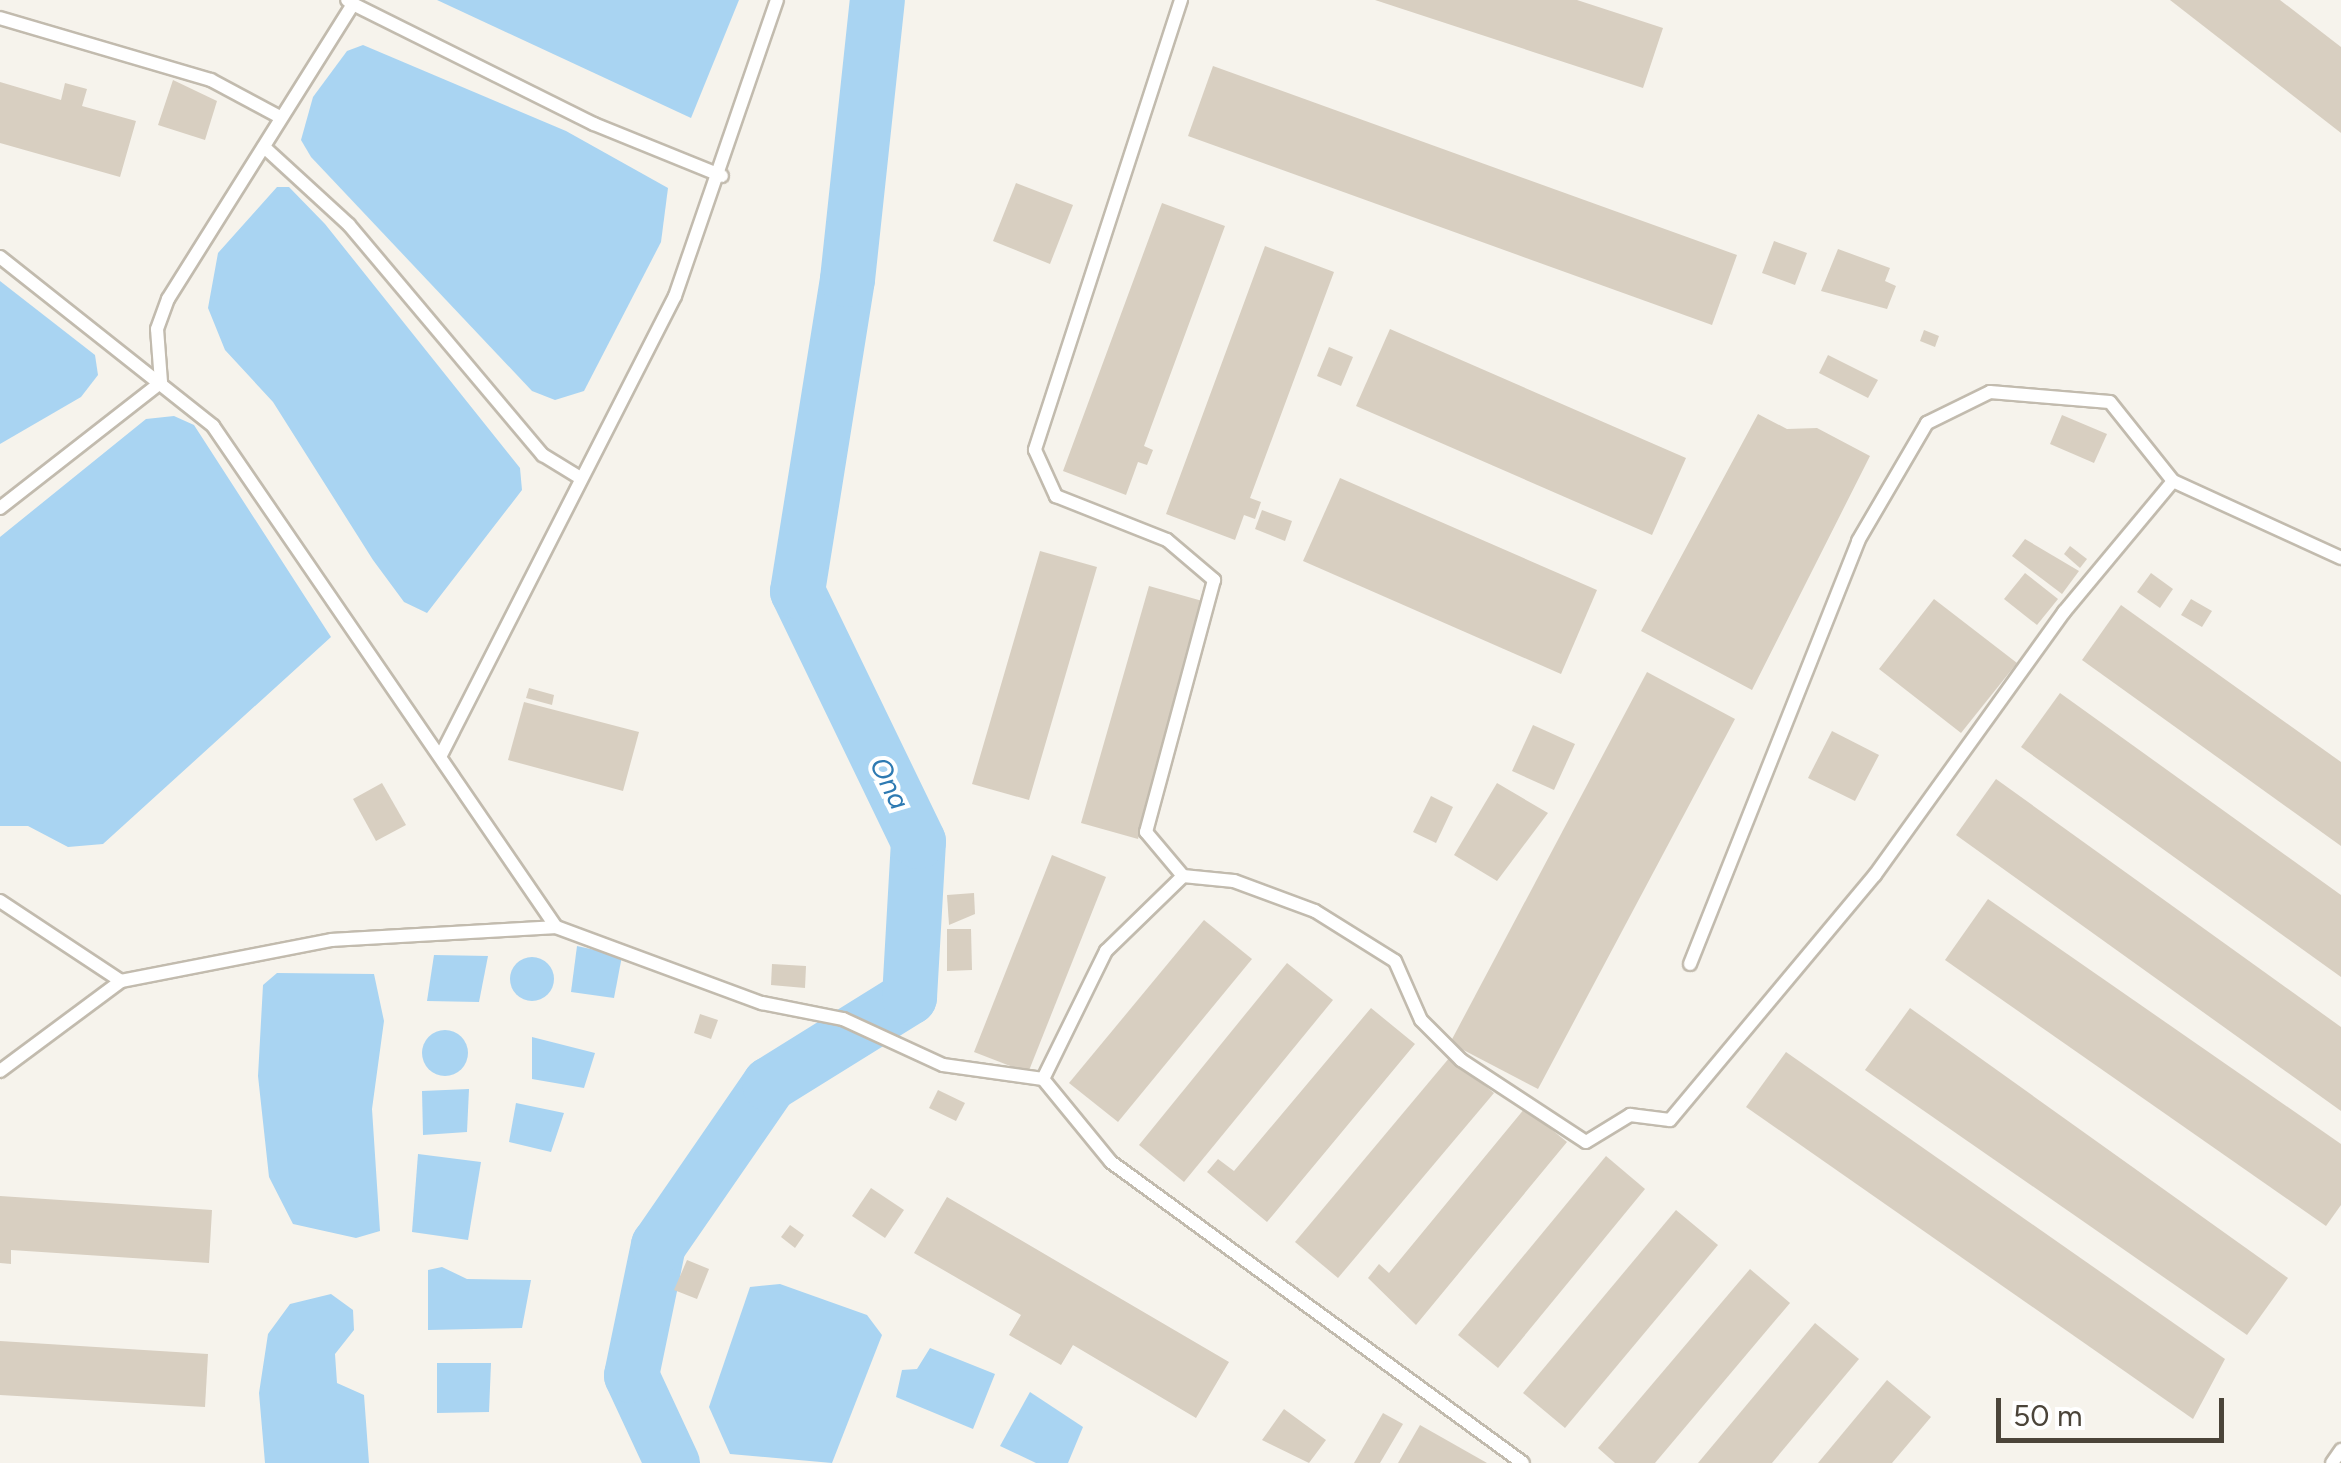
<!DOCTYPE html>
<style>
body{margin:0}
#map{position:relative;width:2341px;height:1463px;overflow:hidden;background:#f6f3ec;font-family:Figtree,sans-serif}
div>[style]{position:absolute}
.water>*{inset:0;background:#a9d4f2}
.round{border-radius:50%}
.river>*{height:55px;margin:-27.5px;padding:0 27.5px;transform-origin:27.5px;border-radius:27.5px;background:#a9d4f2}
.building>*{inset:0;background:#d8cfc1}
.roads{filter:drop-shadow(2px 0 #c2bbae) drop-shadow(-2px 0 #c2bbae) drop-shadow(0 2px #c2bbae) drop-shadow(0 -2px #c2bbae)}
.service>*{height:12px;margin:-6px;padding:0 6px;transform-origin:6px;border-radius:6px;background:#fff}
span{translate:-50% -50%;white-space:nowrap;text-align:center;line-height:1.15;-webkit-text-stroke:8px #fff;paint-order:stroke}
.water-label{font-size:28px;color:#2e7ab2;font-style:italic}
.scale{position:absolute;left:1996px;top:1398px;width:228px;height:45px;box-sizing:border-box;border:5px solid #4b4439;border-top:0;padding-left:12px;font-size:30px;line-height:35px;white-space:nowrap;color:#4b4439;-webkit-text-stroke:8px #fff;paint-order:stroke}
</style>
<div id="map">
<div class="water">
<i style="clip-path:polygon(437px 0,739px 0,691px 118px)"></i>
<i style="clip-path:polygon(363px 45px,566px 131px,668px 188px,661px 242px,584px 391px,555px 400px,532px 391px,311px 157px,301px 140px,313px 97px,347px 51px)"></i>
<i style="clip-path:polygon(277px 187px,289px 187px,325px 224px,520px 468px,522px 490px,427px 613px,404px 602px,373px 560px,273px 402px,225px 350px,208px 308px,218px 253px)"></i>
<i style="clip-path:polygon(0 281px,95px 355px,98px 375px,81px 397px,0 444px)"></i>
<i style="clip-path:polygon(174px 416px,194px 425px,331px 637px,103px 844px,68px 847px,28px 826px,0 826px,0 537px,146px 419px)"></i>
<i style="clip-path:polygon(577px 946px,622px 956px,614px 998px,571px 992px)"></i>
<i style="clip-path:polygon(434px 955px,488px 956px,479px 1002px,427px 1001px)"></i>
<i class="round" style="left:510px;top:957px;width:44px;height:44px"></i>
<i style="clip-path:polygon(277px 973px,374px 974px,384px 1021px,372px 1109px,380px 1231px,356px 1238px,293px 1224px,269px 1177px,258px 1076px,263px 985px)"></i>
<i class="round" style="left:422px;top:1030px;width:46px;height:46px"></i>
<i style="clip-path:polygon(532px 1037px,595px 1053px,584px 1088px,532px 1079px)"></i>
<i style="clip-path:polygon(469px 1089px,467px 1132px,423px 1135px,422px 1091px)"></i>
<i style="clip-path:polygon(516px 1103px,564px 1113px,551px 1152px,509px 1142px)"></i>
<i style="clip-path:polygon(418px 1154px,481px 1162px,468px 1240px,412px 1232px)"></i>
<i style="clip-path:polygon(442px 1267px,467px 1279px,531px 1280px,522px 1328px,428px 1330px,428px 1270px)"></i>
<i style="clip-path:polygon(780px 1284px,867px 1315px,882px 1335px,832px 1463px,730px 1454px,709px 1407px,750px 1287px)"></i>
<i style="clip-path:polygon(331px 1294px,353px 1310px,354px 1330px,335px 1354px,337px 1383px,364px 1395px,369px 1463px,265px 1463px,259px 1393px,268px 1334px,290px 1304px)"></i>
<i style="clip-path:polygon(930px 1348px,995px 1374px,973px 1429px,896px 1397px,902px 1370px,917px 1369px)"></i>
<i style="clip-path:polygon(437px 1363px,491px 1363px,489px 1412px,437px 1413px)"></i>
<i style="clip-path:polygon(1030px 1392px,1083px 1427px,1068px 1463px,1036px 1463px,1000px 1446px)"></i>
</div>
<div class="river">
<i style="left:672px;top:1463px;width:97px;rotate:-115deg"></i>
<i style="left:631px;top:1375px;width:133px;rotate:-78.3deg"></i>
<i style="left:658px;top:1245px;width:196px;rotate:-55.4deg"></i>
<i style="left:769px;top:1084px;width:165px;rotate:-31.9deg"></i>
<i style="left:909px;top:997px;width:156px;rotate:-86.7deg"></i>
<i style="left:918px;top:841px;width:278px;rotate:-115.8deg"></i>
<i style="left:797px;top:591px;width:316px;rotate:-80.9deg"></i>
<i style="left:847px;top:279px;width:281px;rotate:-83.9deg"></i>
</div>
<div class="building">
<i style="clip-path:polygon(1375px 0,1577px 0,1663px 28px,1643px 88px)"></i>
<i style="clip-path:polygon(2170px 0,2280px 0,2341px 47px,2341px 133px)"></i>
<i style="clip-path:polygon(1213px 66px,1737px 255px,1712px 325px,1188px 136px)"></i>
<i style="clip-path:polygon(173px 80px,217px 101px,205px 140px,158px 125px)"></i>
<i style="clip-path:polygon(0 82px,61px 100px,65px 83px,87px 89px,82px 106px,136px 121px,120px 177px,0 143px)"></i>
<i style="clip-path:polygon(1016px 183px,1073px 205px,1050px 264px,993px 241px)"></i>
<i style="clip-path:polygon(1162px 203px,1225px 226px,1144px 446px,1153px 450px,1147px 465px,1138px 462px,1126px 495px,1063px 471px)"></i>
<i style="clip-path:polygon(1774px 241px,1807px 253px,1795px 285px,1762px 273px)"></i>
<i style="clip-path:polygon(1265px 246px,1334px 272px,1250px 498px,1261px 502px,1255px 519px,1244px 515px,1235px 540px,1166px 514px)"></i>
<i style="clip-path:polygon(1838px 249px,1890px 268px,1885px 281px,1896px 286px,1887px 309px,1821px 291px)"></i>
<i style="clip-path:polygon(1390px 329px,1686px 458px,1652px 535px,1356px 406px)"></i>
<i style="clip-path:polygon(1924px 330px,1939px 336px,1935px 347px,1920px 341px)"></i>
<i style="clip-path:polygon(1329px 347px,1353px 357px,1341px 386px,1317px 376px)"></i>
<i style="clip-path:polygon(1828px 355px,1878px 380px,1868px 398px,1819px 373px)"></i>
<i style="clip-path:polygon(1758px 414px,1787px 429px,1817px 428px,1870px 456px,1752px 690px,1641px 631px)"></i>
<i style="clip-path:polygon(2062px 415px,2107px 434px,2094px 463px,2050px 444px)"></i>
<i style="clip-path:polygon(1340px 478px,1597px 590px,1561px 674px,1303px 561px)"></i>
<i style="clip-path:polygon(1262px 510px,1292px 521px,1285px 541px,1255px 529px)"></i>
<i style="clip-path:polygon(2025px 539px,2079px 571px,2062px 594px,2012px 556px)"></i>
<i style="clip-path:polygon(2070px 546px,2087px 559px,2080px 568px,2064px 554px)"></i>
<i style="clip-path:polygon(1040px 551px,1097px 567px,1029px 800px,972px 784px)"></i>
<i style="clip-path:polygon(2025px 573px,2058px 599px,2037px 625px,2004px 599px)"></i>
<i style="clip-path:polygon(2151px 573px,2173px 589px,2160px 608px,2137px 592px)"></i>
<i style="clip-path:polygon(1149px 586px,1206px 602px,1138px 839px,1081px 823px)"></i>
<i style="clip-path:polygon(1934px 599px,2017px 663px,1961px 733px,1879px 669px)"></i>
<i style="clip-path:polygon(2191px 599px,2212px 611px,2202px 627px,2181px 615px)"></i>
<i style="clip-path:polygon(2121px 605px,2341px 762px,2341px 846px,2082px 660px)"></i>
<i style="clip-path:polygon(1647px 672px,1735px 719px,1538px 1089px,1450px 1043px)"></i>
<i style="clip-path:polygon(529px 688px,554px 695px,552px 705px,526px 698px)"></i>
<i style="clip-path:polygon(2060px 693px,2341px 895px,2341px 977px,2021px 747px)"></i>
<i style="clip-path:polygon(524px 702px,639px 732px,623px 791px,508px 760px)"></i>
<i style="clip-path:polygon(1533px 725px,1575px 744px,1554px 790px,1512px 771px)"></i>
<i style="clip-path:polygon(1832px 731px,1879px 755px,1855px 801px,1808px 778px)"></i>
<i style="clip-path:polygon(1996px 779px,2341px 1027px,2341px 1111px,1956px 835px)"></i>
<i style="clip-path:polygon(382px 783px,406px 825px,376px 841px,353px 799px)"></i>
<i style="clip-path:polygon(1497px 783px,1548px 813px,1497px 881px,1454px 855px)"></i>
<i style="clip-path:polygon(1431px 796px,1453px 807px,1436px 843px,1413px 832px)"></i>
<i style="clip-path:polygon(1052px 855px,1106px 877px,1028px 1073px,974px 1052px)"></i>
<i style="clip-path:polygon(974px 893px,975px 914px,949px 925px,947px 895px)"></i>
<i style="clip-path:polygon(1988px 899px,2341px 1144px,2341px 1205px,2326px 1226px,1945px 960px)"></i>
<i style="clip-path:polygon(1204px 920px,1252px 959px,1118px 1122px,1069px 1083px)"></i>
<i style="clip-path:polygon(947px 929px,971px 929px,972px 970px,947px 971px)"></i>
<i style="clip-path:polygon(1287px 963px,1333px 1000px,1184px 1182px,1139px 1145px)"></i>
<i style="clip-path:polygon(772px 964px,806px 966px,805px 988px,771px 985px)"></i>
<i style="clip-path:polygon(1371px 1008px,1415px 1044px,1267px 1222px,1207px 1172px,1218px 1159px,1234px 1171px)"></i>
<i style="clip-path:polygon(1910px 1008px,2288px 1278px,2247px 1335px,1865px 1070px)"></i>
<i style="clip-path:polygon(700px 1014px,718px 1020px,711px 1039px,694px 1033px)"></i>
<i style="clip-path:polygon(1786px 1052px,2225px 1359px,2193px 1419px,1746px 1107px)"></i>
<i style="clip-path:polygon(1450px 1057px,1494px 1093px,1338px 1278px,1295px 1242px)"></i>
<i style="clip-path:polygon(938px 1090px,965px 1103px,956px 1121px,929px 1108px)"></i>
<i style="clip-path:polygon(1525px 1108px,1567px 1142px,1416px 1325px,1368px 1278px,1379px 1264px,1389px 1273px)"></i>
<i style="clip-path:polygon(1606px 1156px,1645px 1189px,1498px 1368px,1458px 1335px)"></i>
<i style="clip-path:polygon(871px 1188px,904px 1210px,885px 1238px,852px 1216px)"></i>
<i style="clip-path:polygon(0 1196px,212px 1210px,209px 1263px,11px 1250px,11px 1264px,0 1263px)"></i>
<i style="clip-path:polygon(947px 1197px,1229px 1362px,1196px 1418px,1073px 1345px,1061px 1365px,1009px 1335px,1021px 1315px,914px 1253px)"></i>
<i style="clip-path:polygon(1676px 1210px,1718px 1245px,1565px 1428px,1523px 1393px)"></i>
<i style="clip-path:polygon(790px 1225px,804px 1235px,795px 1248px,781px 1237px)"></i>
<i style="clip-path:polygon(687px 1260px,709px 1269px,697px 1299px,674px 1290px)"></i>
<i style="clip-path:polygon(1750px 1269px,1790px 1303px,1655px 1463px,1615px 1463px,1598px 1448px)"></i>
<i style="clip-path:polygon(1815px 1323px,1859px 1359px,1772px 1463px,1698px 1463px)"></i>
<i style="clip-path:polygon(0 1341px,208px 1354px,205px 1407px,0 1395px)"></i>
<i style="clip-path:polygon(1887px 1380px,1931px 1417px,1892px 1463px,1818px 1463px)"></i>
<i style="clip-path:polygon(1284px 1409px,1326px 1440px,1309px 1463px,1262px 1440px)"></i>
<i style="clip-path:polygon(1383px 1413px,1403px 1424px,1380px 1463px,1354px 1463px)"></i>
<i style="clip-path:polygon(1420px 1425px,1487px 1463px,1398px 1463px)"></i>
</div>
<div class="roads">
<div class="service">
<i style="left:1181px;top:0;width:473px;rotate:108deg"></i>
<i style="left:1035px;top:450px;width:51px;rotate:65.5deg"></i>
<i style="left:1056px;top:496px;width:119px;rotate:21.6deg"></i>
<i style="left:1167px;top:540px;width:62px;rotate:40.4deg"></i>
<i style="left:1214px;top:580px;width:261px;rotate:105.1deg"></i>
<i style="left:1146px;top:832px;width:57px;rotate:49.9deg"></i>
<i style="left:353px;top:4px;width:269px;rotate:26.5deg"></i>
<i style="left:594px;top:124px;width:138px;rotate:22.1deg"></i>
<i style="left:0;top:18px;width:220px;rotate:16.4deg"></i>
<i style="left:211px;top:80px;width:78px;rotate:28.2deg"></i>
<i style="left:264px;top:147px;width:115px;rotate:42.5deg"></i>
<i style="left:349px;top:225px;width:301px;rotate:49.9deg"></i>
<i style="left:543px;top:455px;width:42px;rotate:31.4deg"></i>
<i style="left:0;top:257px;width:272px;rotate:38.4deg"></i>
<i style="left:213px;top:426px;width:607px;rotate:55.6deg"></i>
<i style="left:0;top:508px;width:204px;rotate:-38deg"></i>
<i style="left:161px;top:382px;width:53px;rotate:-94.3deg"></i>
<i style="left:157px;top:329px;width:32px;rotate:-70deg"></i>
<i style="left:168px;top:299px;width:348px;rotate:-57.9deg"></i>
<i style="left:353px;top:4px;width:7px;rotate:-146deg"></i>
<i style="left:441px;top:755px;width:515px;rotate:-62.99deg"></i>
<i style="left:675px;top:296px;width:313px;rotate:-71deg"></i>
<i style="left:0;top:901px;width:145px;rotate:33.5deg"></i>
<i style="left:121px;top:981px;width:215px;rotate:-11deg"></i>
<i style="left:332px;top:940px;width:224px;rotate:-3.3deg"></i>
<i style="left:556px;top:927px;width:220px;rotate:20.3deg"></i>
<i style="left:762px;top:1003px;width:83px;rotate:11.2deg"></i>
<i style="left:843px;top:1019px;width:110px;rotate:24.7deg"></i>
<i style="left:943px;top:1065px;width:101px;rotate:8deg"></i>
<i style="left:1043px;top:1079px;width:107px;rotate:50.7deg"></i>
<i style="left:1111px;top:1162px;width:510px;rotate:36.15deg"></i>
<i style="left:1690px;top:964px;width:455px;rotate:-68.3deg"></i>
<i style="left:1858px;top:541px;width:137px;rotate:-59.7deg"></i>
<i style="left:1927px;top:423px;width:70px;rotate:-26.2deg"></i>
<i style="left:1990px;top:392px;width:120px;rotate:4.8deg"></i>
<i style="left:2110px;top:402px;width:101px;rotate:51.4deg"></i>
<i style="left:2173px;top:481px;width:185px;rotate:24.6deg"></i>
<i style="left:0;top:1071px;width:151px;rotate:-36.6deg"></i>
<i style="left:1043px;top:1079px;width:143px;rotate:-63.8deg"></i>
<i style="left:1106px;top:951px;width:107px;rotate:-44.2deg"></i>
<i style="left:1183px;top:876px;width:51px;rotate:5.6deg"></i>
<i style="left:1234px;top:881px;width:86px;rotate:20.3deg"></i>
<i style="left:1315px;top:911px;width:94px;rotate:32deg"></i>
<i style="left:1395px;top:961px;width:64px;rotate:66.2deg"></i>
<i style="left:1421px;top:1020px;width:57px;rotate:45deg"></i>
<i style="left:1461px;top:1060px;width:149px;rotate:33.3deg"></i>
<i style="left:1586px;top:1142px;width:52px;rotate:-31.5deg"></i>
<i style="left:1630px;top:1115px;width:40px;rotate:7.1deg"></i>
<i style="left:1670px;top:1120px;width:319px;rotate:-50.1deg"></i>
<i style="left:1875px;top:875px;width:324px;rotate:-54.3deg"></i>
<i style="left:2064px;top:612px;width:170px;rotate:-50.2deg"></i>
<i style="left:2332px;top:1463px;width:16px;rotate:-55deg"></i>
</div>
</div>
<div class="water-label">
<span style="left:890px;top:783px;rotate:64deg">Ona</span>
</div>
<div class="scale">50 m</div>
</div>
